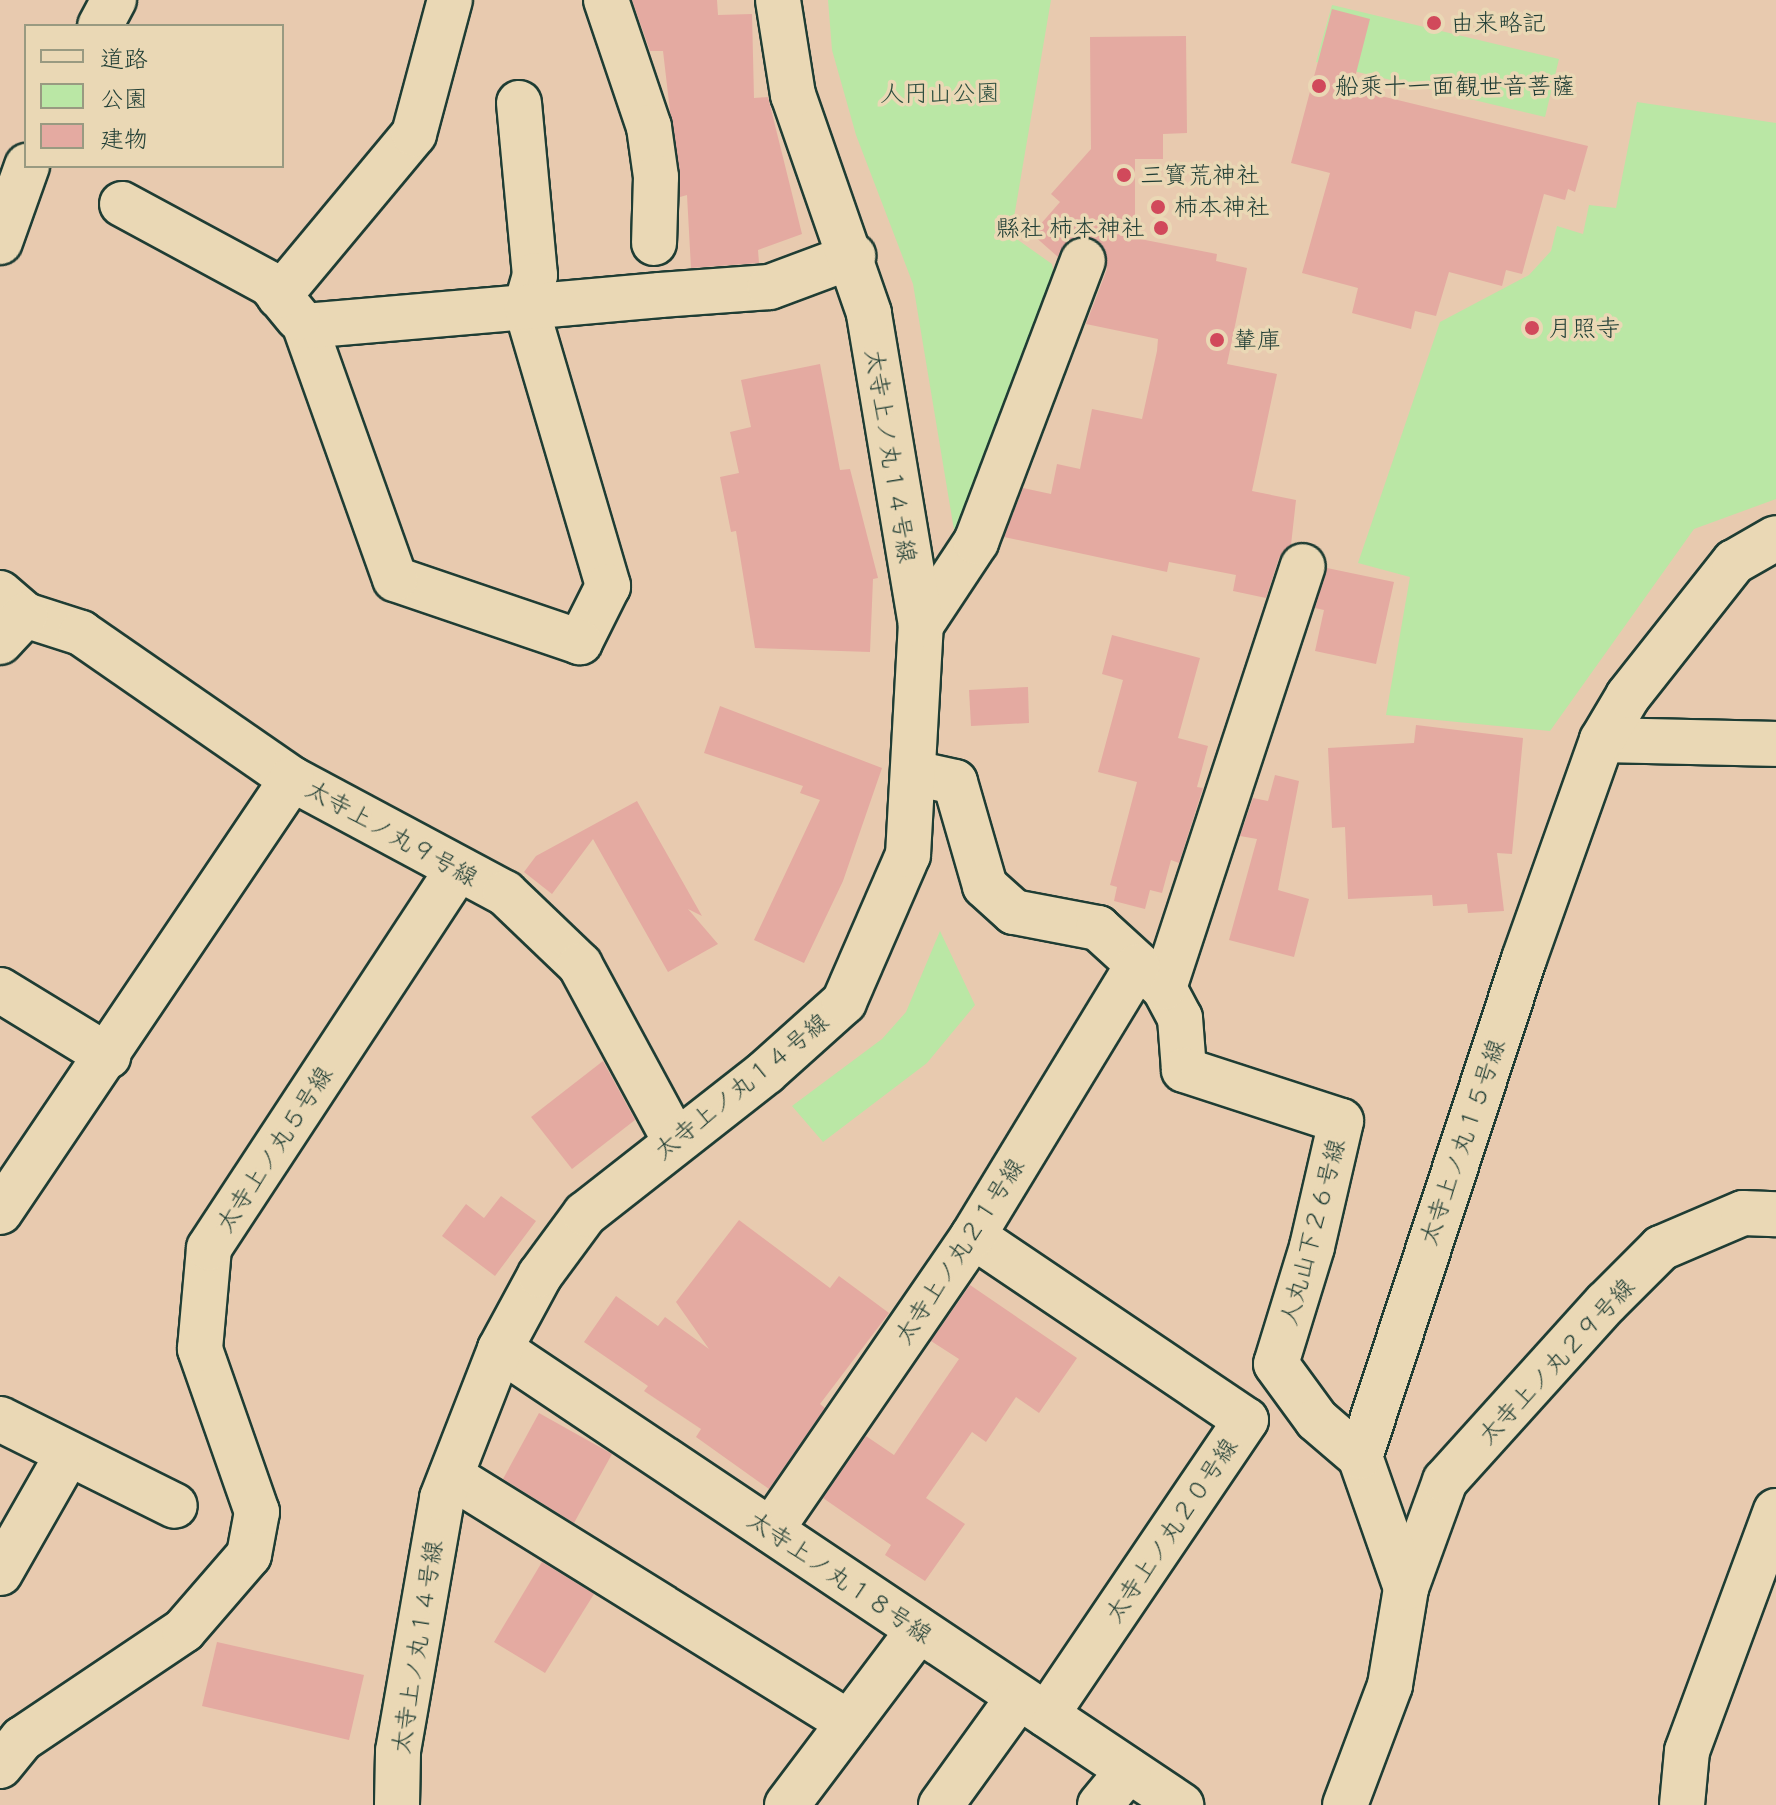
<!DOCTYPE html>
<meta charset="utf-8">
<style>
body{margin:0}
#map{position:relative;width:1776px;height:1805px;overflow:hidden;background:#e8caaf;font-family:"Patrick Hand","Klee One",sans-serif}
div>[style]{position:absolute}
.green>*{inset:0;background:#bae7a5}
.building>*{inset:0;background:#e4aaa1}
.roads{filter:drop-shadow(2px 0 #1f3d34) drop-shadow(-2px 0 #1f3d34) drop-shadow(0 2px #1f3d34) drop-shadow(0 -2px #1f3d34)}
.minor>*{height:44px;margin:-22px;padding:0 22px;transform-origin:22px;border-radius:22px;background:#ead8b5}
.dots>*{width:22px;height:22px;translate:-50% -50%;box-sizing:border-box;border:4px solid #ead8b5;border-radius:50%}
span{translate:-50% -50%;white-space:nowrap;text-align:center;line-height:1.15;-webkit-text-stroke:7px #ead8b5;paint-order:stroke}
.poi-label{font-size:24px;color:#1f3d34}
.left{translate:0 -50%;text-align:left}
.right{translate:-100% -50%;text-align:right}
.park-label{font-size:24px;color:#2e4e3f}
.street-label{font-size:24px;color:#1f3d34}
.legend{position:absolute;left:24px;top:24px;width:260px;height:144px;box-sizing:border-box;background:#ead8b5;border:2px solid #999a81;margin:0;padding:10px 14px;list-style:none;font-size:24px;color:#1f3d34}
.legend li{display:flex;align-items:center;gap:16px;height:40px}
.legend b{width:40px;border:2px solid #999a81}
</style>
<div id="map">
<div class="green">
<i style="clip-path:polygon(828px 0,1051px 0,1011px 235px,1052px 264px,1054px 275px,957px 548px,913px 284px,856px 135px,832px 50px)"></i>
<i style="clip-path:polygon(1332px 5px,1559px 59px,1545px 117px,1316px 62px)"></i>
<i style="clip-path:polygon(1637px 102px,1776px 123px,1776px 499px,1694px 529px,1550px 731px,1386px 715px,1410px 577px,1358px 563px,1440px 322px,1529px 275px,1551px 251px,1557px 226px,1583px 234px,1589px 205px,1616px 208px)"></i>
<i style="clip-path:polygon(940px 931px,975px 1005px,927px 1063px,823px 1142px,792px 1106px,882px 1039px,906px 1012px)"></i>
</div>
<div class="building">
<i style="clip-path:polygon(632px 0,717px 0,718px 15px,752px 14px,754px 98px,768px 97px,802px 234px,758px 250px,759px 263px,691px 268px,687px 195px,680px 197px,663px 51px,650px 51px)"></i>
<i style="clip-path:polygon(1332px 9px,1370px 19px,1352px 89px,1588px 146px,1575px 192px,1568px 189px,1565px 200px,1544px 194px,1522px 274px,1506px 270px,1502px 286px,1449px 272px,1436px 316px,1415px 311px,1411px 329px,1352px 313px,1358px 288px,1302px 273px,1330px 173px,1291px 163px)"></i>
<i style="clip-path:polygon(1186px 36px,1187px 133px,1163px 134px,1163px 159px,1135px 159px,1135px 238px,1217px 254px,1216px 261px,1247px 268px,1227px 364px,1277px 374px,1252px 491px,1296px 500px,1291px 545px,1279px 558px,1266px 598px,1233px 591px,1236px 575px,1169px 562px,1167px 572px,1004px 537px,1023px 488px,1051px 494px,1057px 464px,1080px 469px,1092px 409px,1142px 419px,1157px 351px,1158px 339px,1086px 324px,1107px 269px,1102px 245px,1078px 237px,1067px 242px,1058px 257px,1032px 234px,1060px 202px,1051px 194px,1091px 149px,1090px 37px)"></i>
<i style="clip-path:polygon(820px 364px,840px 470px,850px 469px,878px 578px,873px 579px,870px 652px,755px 648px,736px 531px,731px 532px,720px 477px,739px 473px,730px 432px,751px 427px,741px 380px)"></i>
<i style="clip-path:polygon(1327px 568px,1394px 582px,1376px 664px,1315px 651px,1324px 610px,1315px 608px)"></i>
<i style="clip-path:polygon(1112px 635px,1200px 658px,1178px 738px,1208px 746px,1197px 787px,1203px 788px,1179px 863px,1171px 860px,1162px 893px,1150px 890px,1145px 909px,1114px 901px,1117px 887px,1110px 885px,1137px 782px,1098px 772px,1123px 680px,1102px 674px)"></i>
<i style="clip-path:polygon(1028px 687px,1029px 723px,971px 726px,969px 690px)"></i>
<i style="clip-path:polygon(720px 706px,882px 768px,843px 881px,804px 963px,754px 940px,820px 800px,800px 793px,803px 786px,704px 753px)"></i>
<i style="clip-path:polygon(1416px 725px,1523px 738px,1512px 854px,1497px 853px,1504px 911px,1468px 913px,1467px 904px,1433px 906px,1432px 895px,1348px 899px,1345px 827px,1332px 828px,1328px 748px,1414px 743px)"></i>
<i style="clip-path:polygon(1275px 775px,1299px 781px,1278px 890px,1309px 899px,1294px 957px,1229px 940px,1257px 839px,1240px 836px,1253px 798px,1268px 801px)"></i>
<i style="clip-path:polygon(637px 801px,702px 916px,688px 909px,718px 944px,668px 972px,593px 839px,552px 894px,524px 872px,536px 856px)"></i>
<i style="clip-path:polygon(603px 1061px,635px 1120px,572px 1169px,531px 1117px)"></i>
<i style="clip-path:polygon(501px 1196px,536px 1221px,495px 1276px,442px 1236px,466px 1204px,484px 1218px)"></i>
<i style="clip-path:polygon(739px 1220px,830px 1288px,839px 1276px,889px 1313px,820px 1404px,825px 1408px,769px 1489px,696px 1437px,701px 1429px,644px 1391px,648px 1386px,584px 1342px,616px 1296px,658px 1326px,665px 1317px,709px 1349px,676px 1302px)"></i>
<i style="clip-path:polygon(970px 1285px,1077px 1358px,1039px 1413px,1016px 1397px,986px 1442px,972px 1432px,926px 1498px,965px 1524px,925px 1581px,885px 1555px,891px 1545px,823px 1498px,866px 1436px,894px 1455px,929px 1403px,959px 1359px,931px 1341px)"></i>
<i style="clip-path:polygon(539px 1413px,612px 1454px,574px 1523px,503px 1479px)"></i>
<i style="clip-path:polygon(542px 1562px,594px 1594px,545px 1673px,494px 1642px)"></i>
<i style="clip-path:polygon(217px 1642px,364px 1675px,349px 1740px,202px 1706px)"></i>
</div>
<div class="roads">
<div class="minor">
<i style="left:606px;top:0;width:134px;rotate:71.3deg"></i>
<i style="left:649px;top:127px;width:50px;rotate:82deg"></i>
<i style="left:656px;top:177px;width:66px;rotate:91.7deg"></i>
<i style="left:100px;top:26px;width:30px;rotate:-62deg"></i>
<i style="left:519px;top:103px;width:173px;rotate:84.7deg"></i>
<i style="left:535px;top:275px;width:33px;rotate:106deg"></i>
<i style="left:526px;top:307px;width:291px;rotate:73.6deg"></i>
<i style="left:608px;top:586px;width:63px;rotate:116.6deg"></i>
<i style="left:580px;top:642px;width:195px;rotate:-161.2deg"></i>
<i style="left:395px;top:579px;width:269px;rotate:-109.6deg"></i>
<i style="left:305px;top:326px;width:222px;rotate:-4.9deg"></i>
<i style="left:526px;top:307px;width:135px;rotate:-5.1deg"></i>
<i style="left:660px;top:295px;width:110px;rotate:-4.2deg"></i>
<i style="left:770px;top:287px;width:89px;rotate:-20.5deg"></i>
<i style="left:122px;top:204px;width:168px;rotate:28.4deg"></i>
<i style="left:270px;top:284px;width:44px;rotate:50.5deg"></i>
<i style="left:0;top:242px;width:81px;rotate:-70.4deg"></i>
<i style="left:279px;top:296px;width:211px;rotate:-50.2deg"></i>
<i style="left:414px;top:134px;width:139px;rotate:-75deg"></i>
<i style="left:0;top:593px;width:33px;rotate:41deg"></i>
<i style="left:25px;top:615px;width:59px;rotate:17.8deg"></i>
<i style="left:81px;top:633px;width:257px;rotate:34.7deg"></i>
<i style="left:292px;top:779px;width:242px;rotate:28.2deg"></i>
<i style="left:505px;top:893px;width:104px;rotate:43.8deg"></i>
<i style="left:580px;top:965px;width:198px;rotate:61.6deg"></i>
<i style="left:921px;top:625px;width:100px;rotate:-56.5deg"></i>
<i style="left:976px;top:542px;width:301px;rotate:-69.2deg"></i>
<i style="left:0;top:642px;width:37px;rotate:-47deg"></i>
<i style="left:1602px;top:740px;width:174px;rotate:1.3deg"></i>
<i style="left:914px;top:773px;width:42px;rotate:12.4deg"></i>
<i style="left:955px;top:782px;width:108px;rotate:73.9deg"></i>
<i style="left:985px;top:886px;width:39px;rotate:42deg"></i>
<i style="left:1014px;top:912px;width:86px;rotate:10.8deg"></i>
<i style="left:1098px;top:928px;width:89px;rotate:42.3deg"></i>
<i style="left:1164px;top:988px;width:34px;rotate:62deg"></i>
<i style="left:1180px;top:1018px;width:52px;rotate:85.6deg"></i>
<i style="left:1184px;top:1070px;width:165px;rotate:18deg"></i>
<i style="left:1341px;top:1121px;width:129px;rotate:103deg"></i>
<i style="left:1312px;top:1247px;width:122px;rotate:107.1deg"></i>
<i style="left:1276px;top:1364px;width:69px;rotate:53.8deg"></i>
<i style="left:1317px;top:1420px;width:57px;rotate:40.7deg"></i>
<i style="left:1164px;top:988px;width:444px;rotate:-71.8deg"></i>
<i style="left:0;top:990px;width:127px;rotate:31.4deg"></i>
<i style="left:0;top:1212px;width:522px;rotate:-56.01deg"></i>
<i style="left:973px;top:1236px;width:329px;rotate:34deg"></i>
<i style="left:1246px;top:1420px;width:356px;rotate:124.1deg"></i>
<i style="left:500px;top:1349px;width:820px;rotate:33.81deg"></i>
<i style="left:0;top:1419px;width:195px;rotate:26.4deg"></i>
<i style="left:451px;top:1476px;width:468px;rotate:31.8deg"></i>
<i style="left:771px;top:1530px;width:357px;rotate:-55.5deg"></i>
<i style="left:973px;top:1236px;width:316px;rotate:-58.7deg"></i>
<i style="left:0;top:1573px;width:137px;rotate:-60.3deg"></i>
<i style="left:1406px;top:1588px;width:114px;rotate:-70deg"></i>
<i style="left:1445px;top:1481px;width:240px;rotate:-47.9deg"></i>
<i style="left:1606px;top:1303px;width:78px;rotate:-45deg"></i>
<i style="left:1661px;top:1248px;width:89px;rotate:-23.1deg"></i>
<i style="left:1743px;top:1213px;width:33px;rotate:2deg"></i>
<i style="left:0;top:1766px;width:35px;rotate:-51deg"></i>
<i style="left:22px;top:1739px;width:195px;rotate:-33.9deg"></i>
<i style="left:184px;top:1630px;width:99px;rotate:-49.1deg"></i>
<i style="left:249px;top:1555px;width:44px;rotate:-79.5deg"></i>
<i style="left:257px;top:1512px;width:173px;rotate:-109.3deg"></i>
<i style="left:200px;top:1349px;width:101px;rotate:-84.9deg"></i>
<i style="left:209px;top:1248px;width:452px;rotate:-56.7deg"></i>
<i style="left:397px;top:1805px;width:54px;rotate:-88.9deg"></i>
<i style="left:398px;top:1751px;width:257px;rotate:-80.1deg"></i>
<i style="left:442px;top:1498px;width:160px;rotate:-68.7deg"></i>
<i style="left:500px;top:1349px;width:84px;rotate:-61.6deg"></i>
<i style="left:540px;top:1275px;width:76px;rotate:-53.6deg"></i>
<i style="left:585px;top:1214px;width:230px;rotate:-38.1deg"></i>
<i style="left:766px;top:1072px;width:105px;rotate:-41.9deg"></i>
<i style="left:844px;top:1002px;width:160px;rotate:-66.5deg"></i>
<i style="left:908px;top:855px;width:230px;rotate:-86.8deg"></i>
<i style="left:921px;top:625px;width:316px;rotate:-99.5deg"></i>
<i style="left:869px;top:313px;width:231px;rotate:-109.2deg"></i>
<i style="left:793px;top:95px;width:96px;rotate:-99deg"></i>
<i style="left:787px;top:1805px;width:219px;rotate:-53deg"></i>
<i style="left:941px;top:1805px;width:133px;rotate:-54.2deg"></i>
<i style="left:1100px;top:1805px;width:45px;rotate:-50.4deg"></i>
<i style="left:1345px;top:1805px;width:128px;rotate:-69.4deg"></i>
<i style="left:1390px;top:1685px;width:98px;rotate:-80.6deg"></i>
<i style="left:1406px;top:1588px;width:139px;rotate:-109.3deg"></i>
<i style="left:1360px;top:1457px;width:524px;rotate:-71.77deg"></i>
<i style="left:1524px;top:959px;width:232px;rotate:-70.4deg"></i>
<i style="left:1602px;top:740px;width:51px;rotate:-59.4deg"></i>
<i style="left:1628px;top:696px;width:171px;rotate:-51.7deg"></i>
<i style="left:1734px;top:562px;width:48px;rotate:-29.7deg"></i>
<i style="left:1682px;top:1805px;width:54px;rotate:-84.7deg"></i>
<i style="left:1687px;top:1751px;width:256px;rotate:-69.7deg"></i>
</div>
</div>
<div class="dots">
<i style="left:1434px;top:23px;background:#d1495b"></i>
<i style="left:1319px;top:86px;background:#d1495b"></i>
<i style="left:1124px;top:175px;background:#d1495b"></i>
<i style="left:1158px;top:207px;background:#d1495b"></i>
<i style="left:1161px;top:228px;background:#d1495b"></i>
<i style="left:1532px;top:328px;background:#d1495b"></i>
<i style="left:1217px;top:340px;background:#d1495b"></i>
</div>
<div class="poi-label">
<span class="left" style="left:1450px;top:23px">由来略記</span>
<span class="left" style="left:1335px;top:86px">船乘十一面観世音菩薩</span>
<span class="left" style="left:1140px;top:175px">三寳荒神社</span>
<span class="left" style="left:1174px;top:207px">柿本神社</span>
<span class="right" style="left:1145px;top:228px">縣社 柿本神社</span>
<span class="left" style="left:1548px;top:328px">月照寺</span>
<span class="left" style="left:1233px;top:340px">輦庫</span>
</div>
<div class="park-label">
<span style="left:940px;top:93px">人円山公園</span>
</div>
<div class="street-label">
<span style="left:891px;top:456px;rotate:81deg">太寺上ノ丸１４号線</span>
<span style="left:392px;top:833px;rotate:29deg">太寺上ノ丸９号線</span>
<span style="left:741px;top:1086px;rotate:-39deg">太寺上ノ丸１４号線</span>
<span style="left:1462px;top:1142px;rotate:-71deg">太寺上ノ丸１５号線</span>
<span style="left:274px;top:1149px;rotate:-57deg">太寺上ノ丸５号線</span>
<span style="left:1312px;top:1232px;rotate:-75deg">人丸山下２６号線</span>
<span style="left:959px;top:1251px;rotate:-57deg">太寺上ノ丸２１号線</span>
<span style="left:1556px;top:1361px;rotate:-47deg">太寺上ノ丸２９号線</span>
<span style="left:1171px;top:1530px;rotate:-56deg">太寺上ノ丸２０号線</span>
<span style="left:840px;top:1577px;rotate:34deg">太寺上ノ丸１８号線</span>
<span style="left:417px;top:1647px;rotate:-81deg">太寺上ノ丸１４号線</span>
</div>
<ul class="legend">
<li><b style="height:10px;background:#ead8b5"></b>道路</li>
<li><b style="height:22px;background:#bae7a5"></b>公園</li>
<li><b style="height:22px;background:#e4aaa1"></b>建物</li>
</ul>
</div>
